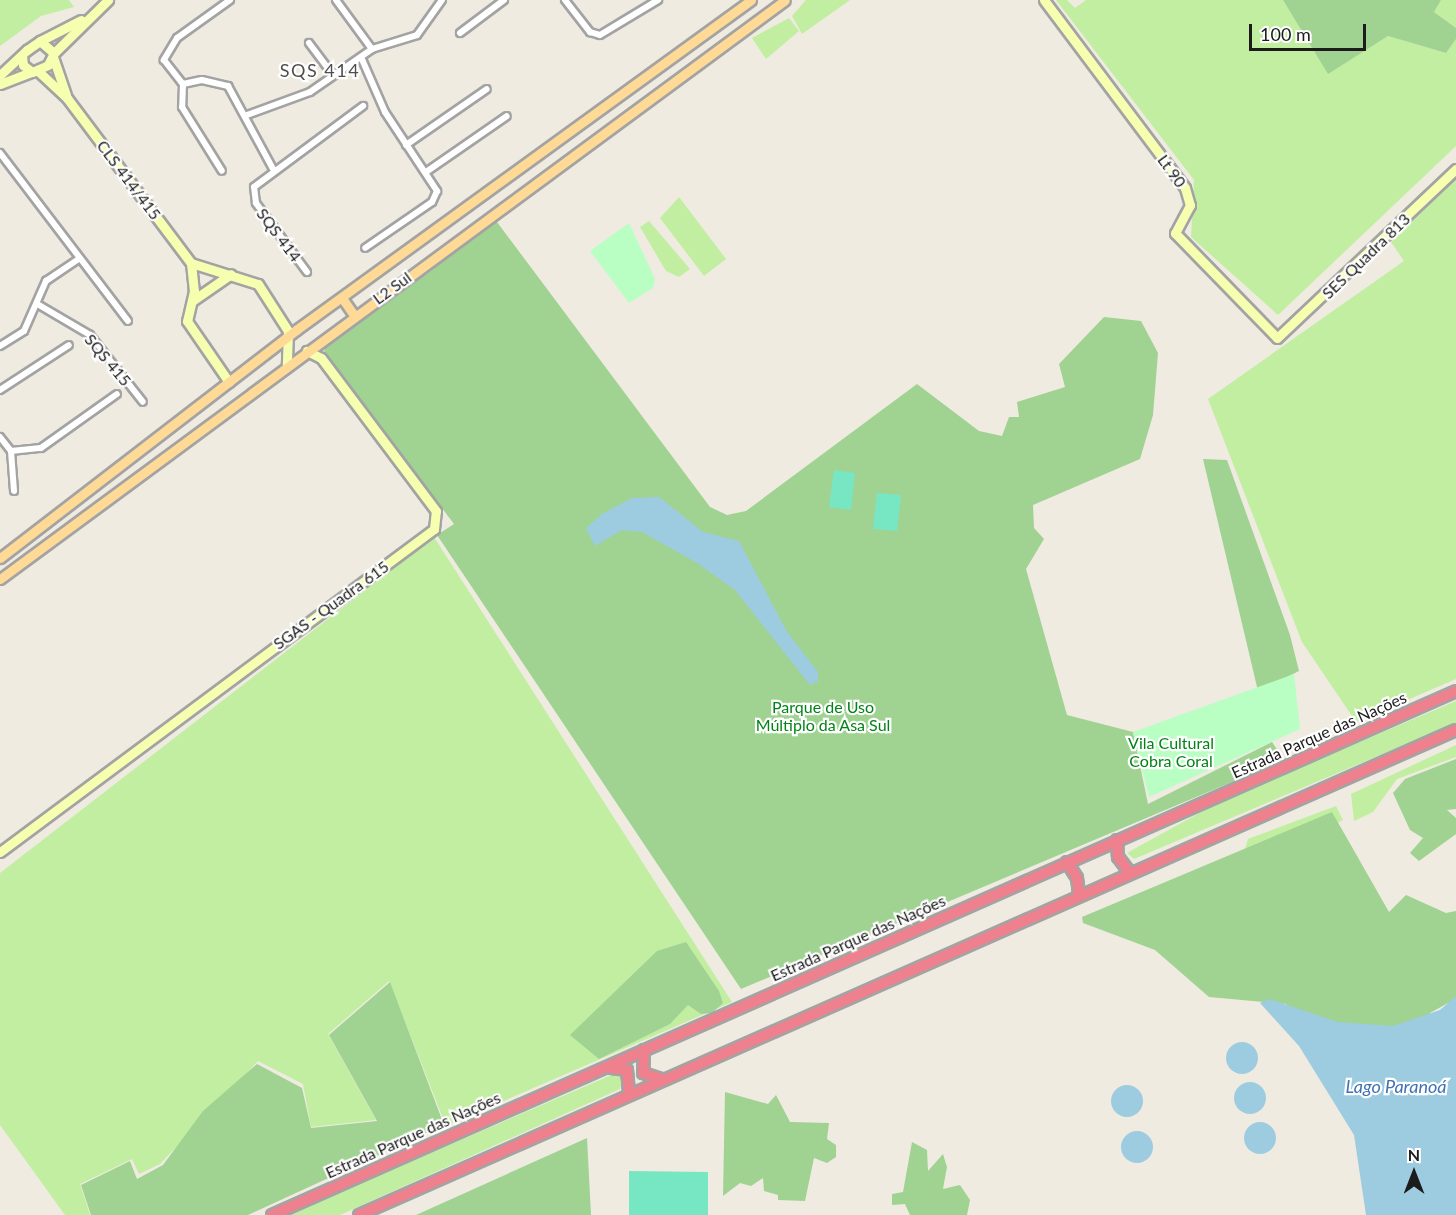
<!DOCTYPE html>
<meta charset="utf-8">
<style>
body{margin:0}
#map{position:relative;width:1456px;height:1215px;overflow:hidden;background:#efebe1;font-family:Lato,sans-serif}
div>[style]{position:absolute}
.grass>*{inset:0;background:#c1eea1}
.forest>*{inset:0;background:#a0d292}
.park>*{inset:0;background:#b9fec3}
.pitch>*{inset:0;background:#77e6c3}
.water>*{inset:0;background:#9dcce1}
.round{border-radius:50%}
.roads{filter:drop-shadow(2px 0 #a3a3a3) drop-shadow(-2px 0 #a3a3a3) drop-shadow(0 2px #a3a3a3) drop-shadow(0 -2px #a3a3a3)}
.street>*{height:6px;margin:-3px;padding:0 3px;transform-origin:3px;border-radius:3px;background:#fff}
.secondary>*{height:9px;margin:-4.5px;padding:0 4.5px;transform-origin:4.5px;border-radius:4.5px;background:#f5ffaf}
.primary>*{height:9px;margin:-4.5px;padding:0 4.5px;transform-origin:4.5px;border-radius:4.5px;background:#ffda96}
.highway>*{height:10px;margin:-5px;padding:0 5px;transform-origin:5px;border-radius:5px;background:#ee818d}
span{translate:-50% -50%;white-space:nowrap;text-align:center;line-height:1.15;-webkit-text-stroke:4.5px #fff;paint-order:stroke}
.street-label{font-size:16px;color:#1c1c1c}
.park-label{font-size:16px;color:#028316}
.neighbourhood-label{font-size:18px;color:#4f4f4f;letter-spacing:1.5px}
.water-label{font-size:18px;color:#4172b4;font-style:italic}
.north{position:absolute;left:1384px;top:1143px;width:60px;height:60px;-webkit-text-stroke:4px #fff;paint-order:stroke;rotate:0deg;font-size:16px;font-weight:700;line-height:24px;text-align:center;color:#1c1c1c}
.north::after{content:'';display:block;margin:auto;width:21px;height:27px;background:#1c1c1c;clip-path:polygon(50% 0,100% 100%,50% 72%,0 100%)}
.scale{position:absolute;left:1249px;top:24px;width:117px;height:27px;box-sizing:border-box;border:3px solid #1c1c1c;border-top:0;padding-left:8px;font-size:18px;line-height:21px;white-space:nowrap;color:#1c1c1c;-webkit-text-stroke:4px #fff;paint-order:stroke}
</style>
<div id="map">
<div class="grass">
<i style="clip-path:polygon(0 0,69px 0,74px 7px,41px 16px,0 46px)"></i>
<i style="clip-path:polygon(806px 0,850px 0,802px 34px,792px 16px)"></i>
<i style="clip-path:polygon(1056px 0,1067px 0,1075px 8px,1086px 0,1283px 0,1328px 73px,1388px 36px,1446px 53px,1456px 39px,1456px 146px,1278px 315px,1191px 237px,1194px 180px)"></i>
<i style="clip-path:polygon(1441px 0,1456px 0,1456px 28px,1434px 12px)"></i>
<i style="clip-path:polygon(789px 18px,799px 31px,766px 59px,752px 38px)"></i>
<i style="clip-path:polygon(1456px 179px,1456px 679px,1356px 722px,1302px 642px,1208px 399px,1404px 261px,1391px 242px)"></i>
<i style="clip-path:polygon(679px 197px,726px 259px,704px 276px,660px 218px)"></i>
<i style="clip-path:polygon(649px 221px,690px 269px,679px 277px,666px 271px,640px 227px)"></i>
<i style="clip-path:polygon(434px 537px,732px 1002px,446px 1126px,389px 981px,328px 1034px,376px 1120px,311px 1127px,303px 1084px,258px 1061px,160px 1164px,139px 1174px,132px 1159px,80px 1184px,90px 1215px,65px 1215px,0 1125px,0 873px)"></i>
<i style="clip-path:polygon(1456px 701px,1456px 723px,1134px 859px,1127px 853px,1221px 801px)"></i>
<i style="clip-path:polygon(1456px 745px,1456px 757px,1397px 779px,1373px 812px,1354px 821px,1351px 794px)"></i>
<i style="clip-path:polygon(1336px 806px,1343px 820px,1299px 843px,1309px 904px,1245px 849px,1248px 839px)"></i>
<i style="clip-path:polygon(614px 1074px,623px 1078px,620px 1089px,340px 1215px,286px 1215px)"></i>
</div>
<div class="forest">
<i style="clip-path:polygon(1283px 0,1441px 0,1434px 12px,1456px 28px,1456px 39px,1446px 53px,1388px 36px,1328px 74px)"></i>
<i style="clip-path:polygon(494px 218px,710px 507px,727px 515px,746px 511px,917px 384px,979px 431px,1002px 436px,1009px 417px,1019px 417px,1017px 402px,1065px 387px,1059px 364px,1104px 317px,1141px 321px,1158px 353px,1153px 415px,1140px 459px,1033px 505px,1034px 528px,1044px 539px,1026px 569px,1067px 715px,1133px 732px,1148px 804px,1272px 742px,1284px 760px,741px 989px,437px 535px,454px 524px,324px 353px,326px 341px,431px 271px)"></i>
<i style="clip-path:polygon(1203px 459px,1227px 460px,1290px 635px,1299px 671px,1258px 691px)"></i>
<i style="clip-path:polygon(1456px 759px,1456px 809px,1447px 810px,1456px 818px,1456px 834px,1419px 861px,1410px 853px,1423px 838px,1410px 830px,1393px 793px,1405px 779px)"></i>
<i style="clip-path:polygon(1332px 812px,1389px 912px,1406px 895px,1446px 913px,1456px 911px,1456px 1018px,1448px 1003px,1430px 1013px,1378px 1159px,1286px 1004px,1209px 997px,1155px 950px,1083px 923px,1082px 917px)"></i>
<i style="clip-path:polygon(686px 942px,719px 991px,723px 1003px,712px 1013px,701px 1014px,688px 1005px,670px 1024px,599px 1059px,570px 1035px,657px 951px)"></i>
<i style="clip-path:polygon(390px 982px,444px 1125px,248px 1215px,91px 1215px,81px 1185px,130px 1161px,137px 1179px,163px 1165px,203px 1111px,257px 1064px,302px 1088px,311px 1128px,377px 1121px,329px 1035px)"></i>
<i style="clip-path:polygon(725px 1092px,768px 1104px,776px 1095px,790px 1122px,829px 1123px,827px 1139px,836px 1145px,836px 1157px,827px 1163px,814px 1158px,805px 1201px,778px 1200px,778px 1195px,764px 1191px,763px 1178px,751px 1186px,740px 1183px,723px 1196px)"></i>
<i style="clip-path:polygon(587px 1138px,591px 1215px,416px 1215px)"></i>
<i style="clip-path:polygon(912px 1142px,927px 1150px,928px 1171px,943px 1154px,947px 1167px,943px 1189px,960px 1185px,970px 1200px,967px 1215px,910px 1215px,905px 1204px,892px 1205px,892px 1194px,903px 1192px)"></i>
</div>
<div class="park">
<i style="clip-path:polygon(629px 223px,655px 279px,653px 288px,629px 303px,590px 251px)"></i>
<i style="clip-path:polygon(1294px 674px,1300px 729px,1149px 797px,1133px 732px)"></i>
</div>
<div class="pitch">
<i style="clip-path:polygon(834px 470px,855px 473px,851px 510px,829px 507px)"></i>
<i style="clip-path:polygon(877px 493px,901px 495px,897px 531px,873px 529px)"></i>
<i style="clip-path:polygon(629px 1171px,708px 1172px,708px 1215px,629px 1215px)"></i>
</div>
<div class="water">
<i style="clip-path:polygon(659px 497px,703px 532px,739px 541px,787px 632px,818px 672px,818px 681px,810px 685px,735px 590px,697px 563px,642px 532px,622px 530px,595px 546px,586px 528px,602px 514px,632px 498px)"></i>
<i style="clip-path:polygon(1456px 996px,1456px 1215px,1366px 1215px,1354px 1135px,1299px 1046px,1260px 1003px,1269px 999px,1338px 1022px,1393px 1026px,1440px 1010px)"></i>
<i class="round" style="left:1226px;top:1042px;width:32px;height:32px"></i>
<i class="round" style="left:1234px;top:1082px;width:32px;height:32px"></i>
<i class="round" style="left:1111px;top:1085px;width:32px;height:32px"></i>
<i class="round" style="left:1244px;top:1122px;width:32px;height:32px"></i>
<i class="round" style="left:1121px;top:1131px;width:32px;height:32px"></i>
</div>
<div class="roads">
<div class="street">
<i style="left:230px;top:0;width:65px;rotate:144.4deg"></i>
<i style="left:177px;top:38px;width:26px;rotate:121deg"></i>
<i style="left:164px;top:60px;width:31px;rotate:52deg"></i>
<i style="left:183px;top:84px;width:19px;rotate:-12deg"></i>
<i style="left:202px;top:80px;width:27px;rotate:13deg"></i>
<i style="left:228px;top:86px;width:94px;rotate:61.5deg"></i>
<i style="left:336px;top:0;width:61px;rotate:53.7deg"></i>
<i style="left:565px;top:0;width:41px;rotate:52deg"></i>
<i style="left:590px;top:32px;width:10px;rotate:17deg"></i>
<i style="left:600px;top:35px;width:68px;rotate:-31.1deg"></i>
<i style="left:460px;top:33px;width:55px;rotate:-36.9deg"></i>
<i style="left:309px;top:43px;width:40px;rotate:53deg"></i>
<i style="left:361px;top:57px;width:60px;rotate:66.4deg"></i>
<i style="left:385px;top:112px;width:95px;rotate:56.6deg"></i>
<i style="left:437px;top:191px;width:12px;rotate:114deg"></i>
<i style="left:432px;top:202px;width:81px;rotate:145.5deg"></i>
<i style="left:183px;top:84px;width:23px;rotate:92deg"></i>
<i style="left:182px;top:107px;width:75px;rotate:58deg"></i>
<i style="left:247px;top:115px;width:67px;rotate:-20.1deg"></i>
<i style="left:310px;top:92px;width:75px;rotate:-34.7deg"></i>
<i style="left:372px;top:49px;width:47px;rotate:-17.3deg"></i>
<i style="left:417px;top:35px;width:43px;rotate:-54.5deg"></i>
<i style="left:406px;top:145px;width:98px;rotate:-34.7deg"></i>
<i style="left:0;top:153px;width:211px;rotate:52.7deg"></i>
<i style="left:426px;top:172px;width:98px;rotate:-34.7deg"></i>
<i style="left:307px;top:272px;width:86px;rotate:-126.5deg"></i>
<i style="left:256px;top:203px;width:16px;rotate:-97deg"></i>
<i style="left:254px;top:187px;width:136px;rotate:-36.6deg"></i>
<i style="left:39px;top:305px;width:59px;rotate:30.5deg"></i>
<i style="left:90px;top:335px;width:85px;rotate:51.7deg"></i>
<i style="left:0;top:346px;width:28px;rotate:-32deg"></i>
<i style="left:24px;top:331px;width:55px;rotate:-66.3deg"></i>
<i style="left:46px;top:281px;width:40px;rotate:-34deg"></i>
<i style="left:0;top:390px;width:82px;rotate:-33.1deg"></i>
<i style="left:0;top:437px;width:18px;rotate:52deg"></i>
<i style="left:11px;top:451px;width:40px;rotate:85.7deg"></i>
<i style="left:11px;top:451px;width:30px;rotate:-6deg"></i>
<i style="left:41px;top:448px;width:93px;rotate:-35.4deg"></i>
</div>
<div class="secondary">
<i style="left:1044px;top:0;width:235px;rotate:53.1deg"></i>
<i style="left:1185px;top:188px;width:18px;rotate:74deg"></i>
<i style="left:1190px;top:205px;width:32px;rotate:118deg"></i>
<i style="left:1175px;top:233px;width:146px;rotate:45.8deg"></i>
<i style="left:1277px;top:338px;width:246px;rotate:-43.4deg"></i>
<i style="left:40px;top:41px;width:46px;rotate:-27.1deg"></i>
<i style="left:54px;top:53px;width:76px;rotate:-44.5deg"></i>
<i style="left:53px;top:57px;width:40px;rotate:71.1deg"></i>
<i style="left:38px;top:71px;width:40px;rotate:43deg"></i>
<i style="left:67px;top:98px;width:206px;rotate:53.1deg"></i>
<i style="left:191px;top:263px;width:70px;rotate:17.4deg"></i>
<i style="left:258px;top:284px;width:56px;rotate:57.4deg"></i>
<i style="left:288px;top:331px;width:34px;rotate:92deg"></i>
<i style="left:0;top:75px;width:37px;rotate:-43deg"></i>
<i style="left:27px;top:50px;width:16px;rotate:-35deg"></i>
<i style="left:40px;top:41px;width:18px;rotate:41deg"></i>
<i style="left:54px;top:53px;width:13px;rotate:117deg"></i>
<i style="left:48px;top:65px;width:17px;rotate:156deg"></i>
<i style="left:32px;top:72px;width:11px;rotate:-142deg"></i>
<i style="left:23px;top:65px;width:10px;rotate:-96deg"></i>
<i style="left:0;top:84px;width:34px;rotate:-21deg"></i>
<i style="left:191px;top:263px;width:28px;rotate:84deg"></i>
<i style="left:194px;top:291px;width:31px;rotate:103deg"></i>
<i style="left:187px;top:321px;width:74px;rotate:55.5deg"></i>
<i style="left:192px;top:301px;width:47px;rotate:-34.7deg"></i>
<i style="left:0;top:852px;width:541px;rotate:-36.66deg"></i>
<i style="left:434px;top:529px;width:18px;rotate:-84deg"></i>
<i style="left:436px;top:511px;width:191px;rotate:-126.9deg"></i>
<i style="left:321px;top:358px;width:16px;rotate:-153deg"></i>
</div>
<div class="primary">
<i style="left:342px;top:298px;width:21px;rotate:55deg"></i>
<i style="left:0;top:558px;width:374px;rotate:-37.6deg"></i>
<i style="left:296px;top:330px;width:562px;rotate:-35.95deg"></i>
<i style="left:0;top:579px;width:975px;rotate:-36.41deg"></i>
</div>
<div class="highway">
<i style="left:1117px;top:840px;width:17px;rotate:87deg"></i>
<i style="left:1118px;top:857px;width:20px;rotate:53deg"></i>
<i style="left:1067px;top:862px;width:19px;rotate:58deg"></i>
<i style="left:1077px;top:878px;width:17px;rotate:83deg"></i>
<i style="left:644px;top:1050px;width:23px;rotate:92deg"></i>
<i style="left:643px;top:1073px;width:20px;rotate:18deg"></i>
<i style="left:611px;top:1068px;width:16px;rotate:7deg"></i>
<i style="left:627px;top:1070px;width:24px;rotate:85deg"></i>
<i style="left:272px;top:1215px;width:1295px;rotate:-23.87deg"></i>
<i style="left:359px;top:1215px;width:1199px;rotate:-23.85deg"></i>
</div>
</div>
<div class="street-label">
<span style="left:1172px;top:171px;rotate:54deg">Lt 90</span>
<span style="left:129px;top:180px;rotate:53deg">CLS 414/415</span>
<span style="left:279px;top:235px;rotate:53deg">SQS 414</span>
<span style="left:1366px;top:256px;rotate:-44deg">SES Quadra 813</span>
<span style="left:392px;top:288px;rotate:-36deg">L2 Sul</span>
<span style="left:108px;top:360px;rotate:50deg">SQS 415</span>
<span style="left:331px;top:605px;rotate:-36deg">SGAS - Quadra 615</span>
<span style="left:1319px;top:735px;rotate:-24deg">Estrada Parque das Nações</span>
<span style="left:858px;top:938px;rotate:-24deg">Estrada Parque das Nações</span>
<span style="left:413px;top:1135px;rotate:-24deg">Estrada Parque das Nações</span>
</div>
<div class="park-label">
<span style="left:823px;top:716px">Parque de Uso<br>Múltiplo da Asa Sul</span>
<span style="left:1171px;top:752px">Vila Cultural<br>Cobra Coral</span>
</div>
<div class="neighbourhood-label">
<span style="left:320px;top:70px">SQS 414</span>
</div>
<div class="water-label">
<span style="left:1396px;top:1086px">Lago Paranoá</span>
</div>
<div class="north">N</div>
<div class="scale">100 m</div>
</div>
